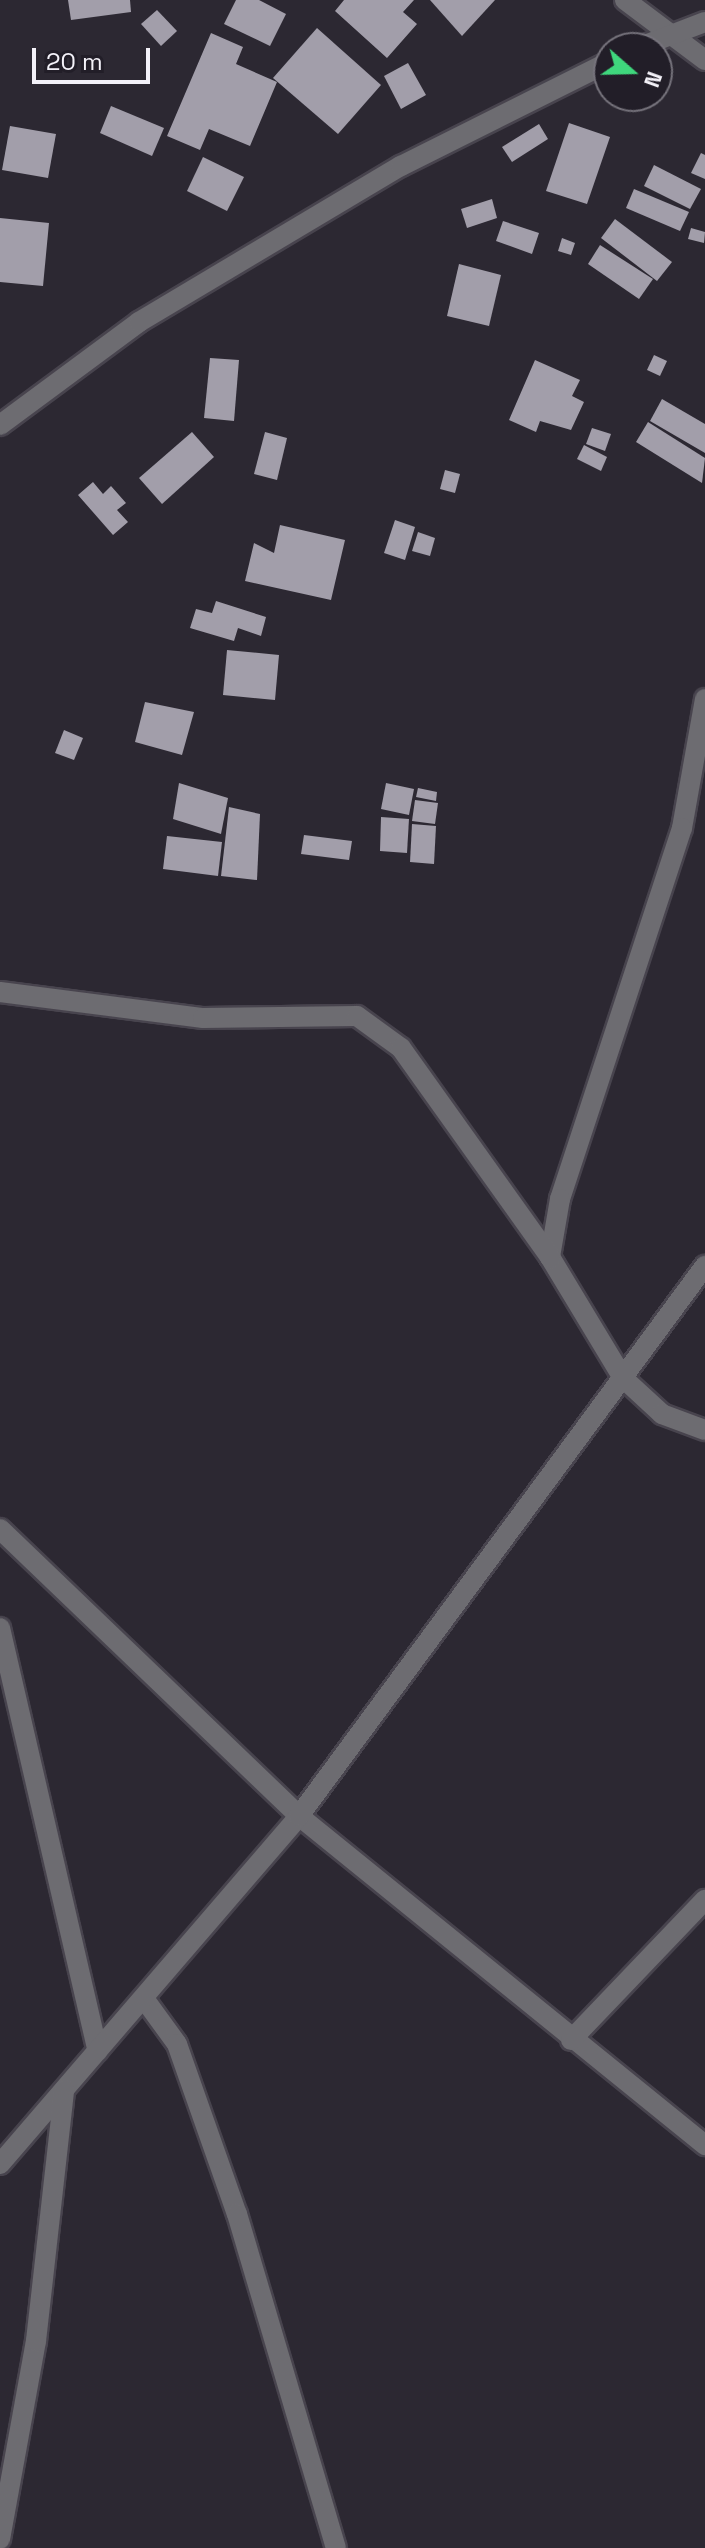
<!DOCTYPE html>
<style>
body{margin:0}
#map{position:relative;width:705px;height:2548px;overflow:hidden;background:#2c2832;font-family:"Space Grotesk",sans-serif}
div>[style]{position:absolute}
.building>*{inset:0;background:#a29eaa}
.roads{filter:drop-shadow(2px 0 #48444e) drop-shadow(-2px 0 #48444e) drop-shadow(0 2px #48444e) drop-shadow(0 -2px #48444e)}
.minor>*{height:20px;margin:-10px;padding:0 10px;transform-origin:10px;border-radius:10px;background:#6d6c71}
span{translate:-50% -50%;white-space:nowrap;text-align:center;line-height:1.15;-webkit-text-stroke:8px #221e28;paint-order:stroke}
.north{position:absolute;left:593px;top:32px;width:80px;height:80px;box-sizing:border-box;background:#221e28;border:2px solid #76737c;border-radius:50%;rotate:110deg;font-size:22px;font-weight:700;line-height:32px;text-align:center;color:#f4f2f9}
.north::after{content:'';display:block;margin:auto;width:28px;height:36px;background:#3fd77d;clip-path:polygon(50% 0,100% 100%,50% 72%,0 100%)}
.scale{position:absolute;left:32px;top:48px;width:118px;height:36px;box-sizing:border-box;border:4px solid #f4f2f9;border-top:0;padding-left:10px;font-size:24px;line-height:28px;white-space:nowrap;color:#f4f2f9;-webkit-text-stroke:6px #221e28;paint-order:stroke}
</style>
<div id="map">
<div class="building">
<i style="clip-path:polygon(68px 0,130px 0,131px 12px,71px 20px)"></i>
<i style="clip-path:polygon(236px 0,259px 0,286px 14px,270px 46px,224px 24px)"></i>
<i style="clip-path:polygon(344px 0,414px 0,403px 12px,417px 24px,387px 58px,335px 11px)"></i>
<i style="clip-path:polygon(430px 0,495px 0,462px 36px)"></i>
<i style="clip-path:polygon(157px 10px,177px 31px,161px 46px,141px 24px)"></i>
<i style="clip-path:polygon(317px 28px,381px 85px,338px 134px,273px 78px)"></i>
<i style="clip-path:polygon(211px 33px,243px 47px,236px 64px,277px 82px,250px 146px,209px 129px,200px 150px,167px 136px)"></i>
<i style="clip-path:polygon(408px 63px,426px 95px,401px 109px,384px 76px)"></i>
<i style="clip-path:polygon(111px 106px,164px 128px,152px 156px,100px 133px)"></i>
<i style="clip-path:polygon(569px 123px,610px 137px,587px 204px,546px 191px)"></i>
<i style="clip-path:polygon(539px 124px,548px 139px,512px 162px,502px 147px)"></i>
<i style="clip-path:polygon(10px 126px,56px 134px,48px 178px,2px 170px)"></i>
<i style="clip-path:polygon(701px 153px,705px 155px,705px 179px,691px 173px)"></i>
<i style="clip-path:polygon(203px 157px,244px 177px,227px 211px,187px 191px)"></i>
<i style="clip-path:polygon(654px 165px,701px 189px,690px 209px,644px 186px)"></i>
<i style="clip-path:polygon(634px 189px,689px 212px,680px 231px,626px 208px)"></i>
<i style="clip-path:polygon(492px 199px,497px 218px,467px 228px,461px 209px)"></i>
<i style="clip-path:polygon(0 218px,49px 223px,43px 286px,0 282px)"></i>
<i style="clip-path:polygon(615px 219px,672px 262px,657px 281px,601px 238px)"></i>
<i style="clip-path:polygon(503px 221px,539px 233px,532px 254px,496px 241px)"></i>
<i style="clip-path:polygon(691px 228px,705px 232px,704px 243px,688px 239px)"></i>
<i style="clip-path:polygon(562px 238px,575px 243px,571px 255px,558px 251px)"></i>
<i style="clip-path:polygon(600px 245px,653px 279px,639px 299px,588px 264px)"></i>
<i style="clip-path:polygon(459px 264px,501px 275px,489px 326px,447px 316px)"></i>
<i style="clip-path:polygon(654px 355px,667px 361px,660px 376px,647px 370px)"></i>
<i style="clip-path:polygon(210px 358px,239px 360px,234px 421px,204px 418px)"></i>
<i style="clip-path:polygon(535px 360px,580px 380px,572px 396px,584px 402px,571px 430px,540px 421px,536px 432px,509px 420px)"></i>
<i style="clip-path:polygon(662px 399px,705px 424px,705px 453px,650px 421px)"></i>
<i style="clip-path:polygon(648px 422px,705px 458px,702px 483px,636px 442px)"></i>
<i style="clip-path:polygon(592px 428px,611px 434px,605px 451px,586px 444px)"></i>
<i style="clip-path:polygon(192px 432px,214px 457px,162px 504px,139px 478px)"></i>
<i style="clip-path:polygon(265px 432px,287px 438px,277px 480px,254px 474px)"></i>
<i style="clip-path:polygon(584px 445px,607px 457px,601px 471px,577px 459px)"></i>
<i style="clip-path:polygon(445px 470px,460px 474px,455px 493px,440px 489px)"></i>
<i style="clip-path:polygon(93px 482px,103px 494px,111px 486px,126px 503px,117px 510px,128px 522px,113px 535px,78px 495px)"></i>
<i style="clip-path:polygon(395px 520px,415px 527px,405px 560px,384px 553px)"></i>
<i style="clip-path:polygon(280px 525px,345px 540px,331px 600px,245px 581px,254px 543px,274px 553px)"></i>
<i style="clip-path:polygon(418px 532px,435px 538px,430px 556px,412px 551px)"></i>
<i style="clip-path:polygon(216px 601px,266px 617px,261px 636px,238px 628px,234px 641px,190px 628px,196px 609px,212px 613px)"></i>
<i style="clip-path:polygon(227px 650px,279px 655px,275px 700px,223px 695px)"></i>
<i style="clip-path:polygon(145px 702px,194px 712px,182px 755px,135px 742px)"></i>
<i style="clip-path:polygon(64px 730px,83px 738px,74px 760px,55px 753px)"></i>
<i style="clip-path:polygon(179px 783px,228px 798px,221px 834px,173px 819px)"></i>
<i style="clip-path:polygon(386px 783px,414px 789px,409px 815px,381px 809px)"></i>
<i style="clip-path:polygon(418px 788px,437px 792px,436px 801px,416px 797px)"></i>
<i style="clip-path:polygon(415px 800px,438px 803px,435px 824px,412px 821px)"></i>
<i style="clip-path:polygon(229px 807px,260px 814px,257px 880px,221px 876px)"></i>
<i style="clip-path:polygon(381px 817px,409px 819px,407px 853px,380px 851px)"></i>
<i style="clip-path:polygon(412px 824px,436px 826px,434px 864px,410px 862px)"></i>
<i style="clip-path:polygon(304px 835px,352px 841px,349px 860px,301px 854px)"></i>
<i style="clip-path:polygon(167px 836px,222px 842px,218px 876px,163px 869px)"></i>
</div>
<div class="roads">
<div class="minor">
<i style="left:625px;top:0;width:100px;rotate:36.9deg"></i>
<i style="left:637px;top:48px;width:73px;rotate:-20.9deg"></i>
<i style="left:0;top:425px;width:173px;rotate:-36.5deg"></i>
<i style="left:139px;top:322px;width:305px;rotate:-30.8deg"></i>
<i style="left:401px;top:166px;width:233px;rotate:-26.6deg"></i>
<i style="left:705px;top:699px;width:131px;rotate:100.1deg"></i>
<i style="left:682px;top:828px;width:391px;rotate:108.2deg"></i>
<i style="left:560px;top:1199px;width:59px;rotate:99.8deg"></i>
<i style="left:550px;top:1257px;width:141px;rotate:58.9deg"></i>
<i style="left:623px;top:1378px;width:53px;rotate:42.7deg"></i>
<i style="left:662px;top:1414px;width:46px;rotate:20.4deg"></i>
<i style="left:0;top:992px;width:205px;rotate:7.3deg"></i>
<i style="left:203px;top:1018px;width:154px;rotate:-0.7deg"></i>
<i style="left:357px;top:1016px;width:54px;rotate:36deg"></i>
<i style="left:401px;top:1048px;width:257px;rotate:54.5deg"></i>
<i style="left:0;top:1529px;width:414px;rotate:43.8deg"></i>
<i style="left:299px;top:1816px;width:523px;rotate:39.02deg"></i>
<i style="left:0;top:1628px;width:434px;rotate:77deg"></i>
<i style="left:145px;top:2000px;width:54px;rotate:54deg"></i>
<i style="left:177px;top:2044px;width:180px;rotate:70.6deg"></i>
<i style="left:237px;top:2214px;width:348px;rotate:73.5deg"></i>
<i style="left:571px;top:2040px;width:194px;rotate:-46.3deg"></i>
<i style="left:0;top:2164px;width:459px;rotate:-49.3deg"></i>
<i style="left:299px;top:1816px;width:684px;rotate:-53.57deg"></i>
<i style="left:0;top:2539px;width:201px;rotate:-79.7deg"></i>
<i style="left:36px;top:2341px;width:252px;rotate:-83.6deg"></i>
</div>
</div>
<div class="north">N</div>
<div class="scale">20 m</div>
</div>
